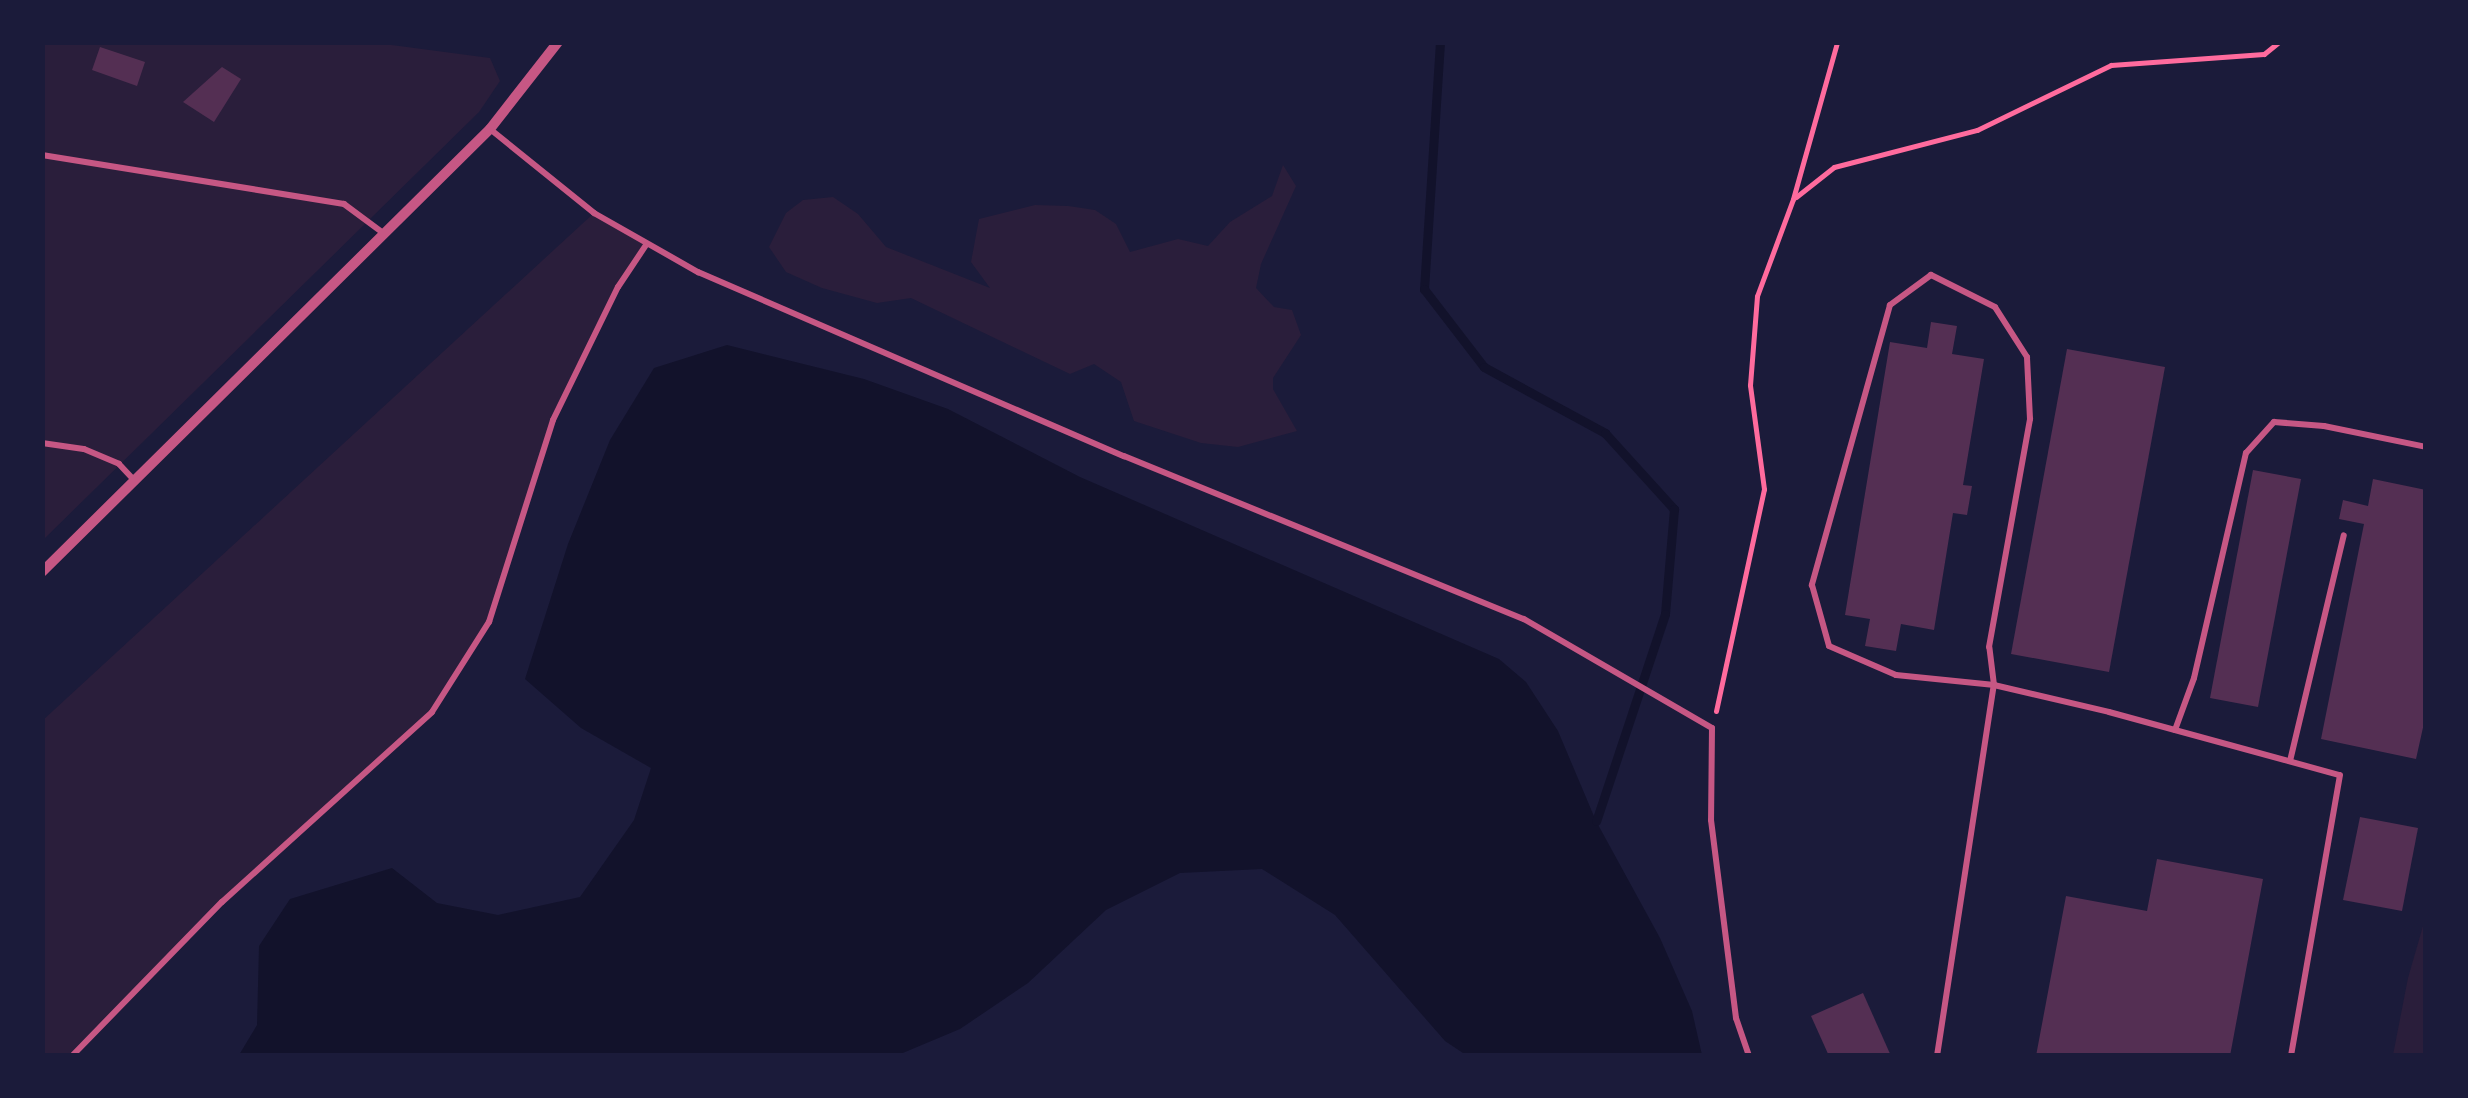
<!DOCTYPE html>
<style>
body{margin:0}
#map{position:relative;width:2468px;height:1098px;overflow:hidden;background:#1b1b3a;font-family:Spectral,serif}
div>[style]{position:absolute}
.green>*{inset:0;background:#2a1e3b}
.water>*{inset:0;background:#12122b}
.stream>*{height:9px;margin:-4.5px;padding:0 4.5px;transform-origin:4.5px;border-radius:4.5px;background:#12122b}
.building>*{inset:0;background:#542f53}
.path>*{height:5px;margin:-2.5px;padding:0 2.5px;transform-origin:2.5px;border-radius:2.5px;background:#ff6b9d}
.service>*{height:6px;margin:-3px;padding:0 3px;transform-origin:3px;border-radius:3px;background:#c65784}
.minor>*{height:10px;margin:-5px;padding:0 5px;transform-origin:5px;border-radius:5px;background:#c65784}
span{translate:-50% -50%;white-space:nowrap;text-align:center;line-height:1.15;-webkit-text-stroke:10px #1b1b3a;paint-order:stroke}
.frame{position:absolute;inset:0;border:45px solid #1b1b3a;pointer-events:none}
</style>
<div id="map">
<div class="green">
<i style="clip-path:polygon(369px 42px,490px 58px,500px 81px,479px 112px,43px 540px,43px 43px)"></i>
<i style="clip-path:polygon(1283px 165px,1296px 186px,1261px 264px,1256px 288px,1274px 307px,1292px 310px,1301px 335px,1273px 378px,1273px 389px,1297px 431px,1238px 447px,1201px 443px,1134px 421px,1121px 382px,1094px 364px,1070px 374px,911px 298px,877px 303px,822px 288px,786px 272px,769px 247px,786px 213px,803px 200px,833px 197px,858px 214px,886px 247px,990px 288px,971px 262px,979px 219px,1035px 205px,1068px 206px,1095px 210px,1116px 224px,1130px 252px,1178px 239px,1208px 246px,1230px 222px,1272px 196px)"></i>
<i style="clip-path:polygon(594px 213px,646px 245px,618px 287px,553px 420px,489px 622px,432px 712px,222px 902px,72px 1055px,43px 1055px,42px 721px)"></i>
<i style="clip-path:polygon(2425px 919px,2425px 1055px,2393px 1055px,2408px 978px)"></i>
</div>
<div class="water">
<i style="clip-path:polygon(727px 345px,864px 379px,948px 409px,1080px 477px,1499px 659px,1526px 682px,1558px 731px,1596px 821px,1660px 938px,1692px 1011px,1702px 1055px,1466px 1055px,1445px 1041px,1335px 915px,1262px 869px,1180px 873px,1106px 910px,1028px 983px,960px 1029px,898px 1055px,239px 1055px,257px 1025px,259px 946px,290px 899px,392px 868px,437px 903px,498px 915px,580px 897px,634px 820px,651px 768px,581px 728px,525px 679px,568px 544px,610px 440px,654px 368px)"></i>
</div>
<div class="stream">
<i style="left:1440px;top:42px;width:248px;rotate:93.7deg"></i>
<i style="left:1424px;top:289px;width:98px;rotate:52.4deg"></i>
<i style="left:1484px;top:367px;width:138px;rotate:28.6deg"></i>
<i style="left:1605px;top:433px;width:103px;rotate:47.8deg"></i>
<i style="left:1674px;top:509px;width:105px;rotate:94.9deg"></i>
<i style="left:1665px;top:614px;width:218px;rotate:108.4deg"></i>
</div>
<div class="building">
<i style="clip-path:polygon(100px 47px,145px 62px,137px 86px,92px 70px)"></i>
<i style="clip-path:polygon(222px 67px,241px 79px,214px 122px,183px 102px)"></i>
<i style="clip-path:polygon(1931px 322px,1957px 326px,1952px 354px,1984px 359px,1963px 485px,1972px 486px,1967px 515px,1953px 513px,1934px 630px,1901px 624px,1896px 651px,1865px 646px,1870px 619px,1845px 615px,1890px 342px,1927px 348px)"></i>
<i style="clip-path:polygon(2067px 349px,2165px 367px,2109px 672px,2011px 654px)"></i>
<i style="clip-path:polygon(2253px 470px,2301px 479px,2258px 707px,2210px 698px)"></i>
<i style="clip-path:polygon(2373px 479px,2426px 490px,2426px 714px,2416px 759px,2321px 739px,2364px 524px,2339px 519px,2343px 500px,2368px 506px)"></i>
<i style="clip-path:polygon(2360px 817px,2418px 828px,2402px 911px,2343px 900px)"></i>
<i style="clip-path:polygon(2157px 859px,2263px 879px,2230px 1056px,2036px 1056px,2066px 896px,2147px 911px)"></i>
<i style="clip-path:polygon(1863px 993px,1891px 1056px,1829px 1056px,1811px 1016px)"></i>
</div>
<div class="path">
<i style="left:1796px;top:197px;width:48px;rotate:-38.3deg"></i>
<i style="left:1834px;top:167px;width:148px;rotate:-14.5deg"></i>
<i style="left:1977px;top:130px;width:149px;rotate:-25.9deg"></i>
<i style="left:2111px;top:65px;width:153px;rotate:-4.1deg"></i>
<i style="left:2264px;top:54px;width:19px;rotate:-39deg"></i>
<i style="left:1716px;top:711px;width:227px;rotate:-77.8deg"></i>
<i style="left:1764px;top:489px;width:105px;rotate:-97.7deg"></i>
<i style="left:1750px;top:385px;width:89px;rotate:-85.5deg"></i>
<i style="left:1757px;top:296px;width:103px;rotate:-69.6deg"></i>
<i style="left:1793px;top:199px;width:163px;rotate:-74.3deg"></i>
</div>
<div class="service">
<i style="left:490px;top:129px;width:134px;rotate:38.9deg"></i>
<i style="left:594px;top:213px;width:120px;rotate:29.6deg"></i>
<i style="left:698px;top:272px;width:464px;rotate:23.4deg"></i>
<i style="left:1124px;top:456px;width:432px;rotate:22.2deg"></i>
<i style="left:1524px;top:619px;width:217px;rotate:30.1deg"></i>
<i style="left:1712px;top:728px;width:92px;rotate:90.6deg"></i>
<i style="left:1711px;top:820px;width:200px;rotate:82.8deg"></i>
<i style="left:1736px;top:1018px;width:40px;rotate:71.1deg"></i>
<i style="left:42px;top:155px;width:306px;rotate:9.2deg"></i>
<i style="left:344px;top:204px;width:49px;rotate:36.6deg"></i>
<i style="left:42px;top:443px;width:42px;rotate:8.1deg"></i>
<i style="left:84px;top:449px;width:38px;rotate:23deg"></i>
<i style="left:119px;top:464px;width:23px;rotate:47deg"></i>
<i style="left:2175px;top:730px;width:55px;rotate:-69.9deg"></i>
<i style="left:2194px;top:678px;width:231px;rotate:-77deg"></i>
<i style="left:2246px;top:453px;width:42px;rotate:-47.9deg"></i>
<i style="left:2274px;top:422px;width:50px;rotate:4.6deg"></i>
<i style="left:2324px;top:426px;width:104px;rotate:11.6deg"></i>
<i style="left:2290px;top:761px;width:232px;rotate:-76.6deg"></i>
<i style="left:72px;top:1056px;width:215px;rotate:-45.8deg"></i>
<i style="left:222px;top:902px;width:283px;rotate:-42.1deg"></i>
<i style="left:432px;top:712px;width:107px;rotate:-57.7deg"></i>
<i style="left:489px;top:622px;width:212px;rotate:-72.4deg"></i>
<i style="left:553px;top:420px;width:148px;rotate:-64deg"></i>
<i style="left:618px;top:287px;width:50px;rotate:-56.3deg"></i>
<i style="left:1937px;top:1056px;width:375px;rotate:-81.3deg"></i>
<i style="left:1994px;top:685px;width:38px;rotate:-97deg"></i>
<i style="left:1989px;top:647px;width:232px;rotate:-79.8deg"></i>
<i style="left:2030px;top:419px;width:62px;rotate:-92.8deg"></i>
<i style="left:2027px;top:357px;width:59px;rotate:-122.6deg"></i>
<i style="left:1995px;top:307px;width:72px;rotate:-153.4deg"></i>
<i style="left:1931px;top:275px;width:51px;rotate:143.8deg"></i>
<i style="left:1890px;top:305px;width:291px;rotate:105.6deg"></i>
<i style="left:1812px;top:585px;width:63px;rotate:74.4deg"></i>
<i style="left:1829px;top:646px;width:73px;rotate:23.4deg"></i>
<i style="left:1896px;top:675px;width:99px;rotate:5.8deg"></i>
<i style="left:1994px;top:685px;width:118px;rotate:13.2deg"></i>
<i style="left:2109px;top:712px;width:239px;rotate:15.3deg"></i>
<i style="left:2340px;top:775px;width:285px;rotate:99.9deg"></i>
</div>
<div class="minor">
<i style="left:42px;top:572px;width:630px;rotate:-44.68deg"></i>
<i style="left:490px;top:129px;width:110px;rotate:-52deg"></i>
</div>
<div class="frame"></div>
</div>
